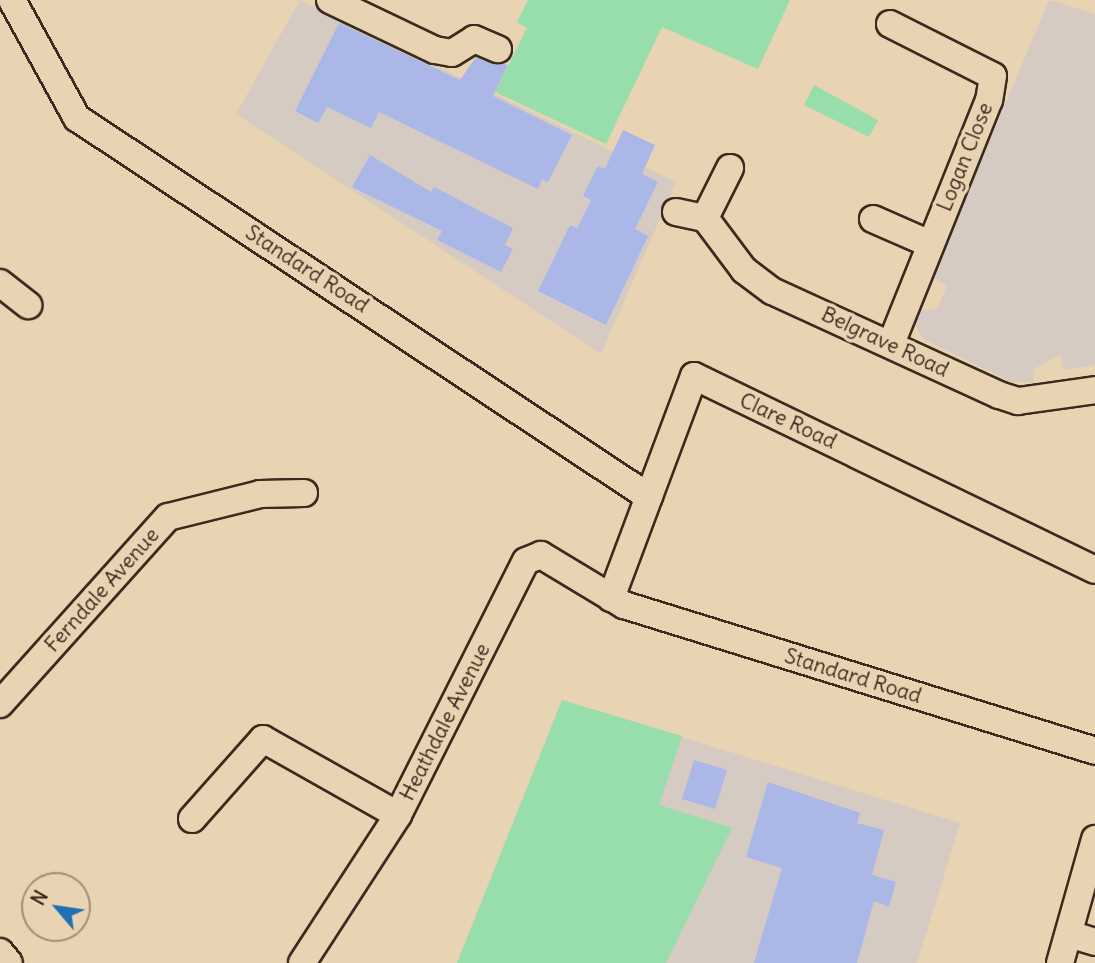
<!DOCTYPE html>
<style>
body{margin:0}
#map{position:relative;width:1095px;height:963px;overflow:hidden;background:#e8d3b2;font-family:Delius,sans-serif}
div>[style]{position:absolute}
.built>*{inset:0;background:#d5cbc2}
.green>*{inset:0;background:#97deac}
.building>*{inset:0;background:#aab7e7}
.roads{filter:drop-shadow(2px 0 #3b2a1e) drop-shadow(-2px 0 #3b2a1e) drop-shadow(0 2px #3b2a1e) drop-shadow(0 -2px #3b2a1e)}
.minor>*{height:26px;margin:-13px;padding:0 13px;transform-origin:13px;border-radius:13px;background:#e8d3b2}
span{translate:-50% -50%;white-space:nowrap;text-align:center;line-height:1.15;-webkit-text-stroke:7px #e8d3b2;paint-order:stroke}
.street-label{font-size:21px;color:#3b2a1e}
.north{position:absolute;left:21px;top:872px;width:70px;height:70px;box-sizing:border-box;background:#e8d3b2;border:2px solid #a38f77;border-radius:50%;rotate:299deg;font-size:19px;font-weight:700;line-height:28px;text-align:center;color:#3b2a1e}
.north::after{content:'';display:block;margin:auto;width:24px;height:32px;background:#1f6fb2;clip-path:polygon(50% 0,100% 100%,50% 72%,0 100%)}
</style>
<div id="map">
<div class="built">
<i style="clip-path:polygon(300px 0,676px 182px,601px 354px,236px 114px)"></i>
<i style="clip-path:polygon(1049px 0,1095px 14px,1095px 365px,1064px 370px,1060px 355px,1034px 369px,1033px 382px,1011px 382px,923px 339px,915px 325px,922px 310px,937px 309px,947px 286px,932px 277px)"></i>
<i style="clip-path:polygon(562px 700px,960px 823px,917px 963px,457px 963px)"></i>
</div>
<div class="green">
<i style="clip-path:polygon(528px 0,790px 0,758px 69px,662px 27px,606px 144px,495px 92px,527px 28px,517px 22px)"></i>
<i style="clip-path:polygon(814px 85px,878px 120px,869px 137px,804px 105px)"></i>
<i style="clip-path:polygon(562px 700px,682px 736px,659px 805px,732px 828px,666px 963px,457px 963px)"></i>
</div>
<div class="building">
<i style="clip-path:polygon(339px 23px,460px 80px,476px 57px,508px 65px,493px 96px,572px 135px,548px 182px,542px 179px,538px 189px,379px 112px,371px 128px,327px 107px,318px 123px,295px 111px)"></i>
<i style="clip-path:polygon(623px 130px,655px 145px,642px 174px,658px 182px,635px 229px,648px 236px,606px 325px,538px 291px,570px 225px,577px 228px,591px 200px,583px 196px,598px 166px,605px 169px)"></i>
<i style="clip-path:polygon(370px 155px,431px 192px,434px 187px,513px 228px,505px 245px,513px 249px,501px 272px,437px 240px,442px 231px,352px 187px)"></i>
<i style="clip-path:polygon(694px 760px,727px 770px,715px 809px,682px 799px)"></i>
<i style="clip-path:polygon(768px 782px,860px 813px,857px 823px,884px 830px,872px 875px,896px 882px,889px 907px,874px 901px,857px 963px,754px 963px,782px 868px,746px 857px)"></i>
</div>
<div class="roads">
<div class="minor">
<i style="left:12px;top:0;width:135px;rotate:61.2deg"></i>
<i style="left:77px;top:118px;width:686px;rotate:33.53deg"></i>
<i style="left:330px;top:0;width:116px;rotate:25.5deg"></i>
<i style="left:435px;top:50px;width:17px;rotate:10deg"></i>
<i style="left:452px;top:53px;width:26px;rotate:-32deg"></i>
<i style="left:474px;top:39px;width:26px;rotate:23deg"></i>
<i style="left:890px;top:24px;width:115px;rotate:26.8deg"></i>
<i style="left:993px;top:76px;width:24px;rotate:99deg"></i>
<i style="left:989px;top:100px;width:263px;rotate:111.9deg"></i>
<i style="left:676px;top:212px;width:30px;rotate:12deg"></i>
<i style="left:705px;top:218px;width:65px;rotate:53.1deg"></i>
<i style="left:744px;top:270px;width:35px;rotate:37deg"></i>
<i style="left:772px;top:291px;width:250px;rotate:24.6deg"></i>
<i style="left:999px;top:395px;width:20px;rotate:18deg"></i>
<i style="left:1018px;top:401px;width:78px;rotate:-8.1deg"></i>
<i style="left:705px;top:218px;width:56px;rotate:-63.4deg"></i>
<i style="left:873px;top:219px;width:62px;rotate:23.7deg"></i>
<i style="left:0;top:283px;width:36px;rotate:38deg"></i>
<i style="left:611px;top:598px;width:237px;rotate:-69.5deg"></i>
<i style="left:694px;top:376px;width:445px;rotate:25.8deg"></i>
<i style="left:0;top:704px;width:251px;rotate:-48.1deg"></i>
<i style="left:168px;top:517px;width:95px;rotate:-14deg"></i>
<i style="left:260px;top:494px;width:44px;rotate:-1.3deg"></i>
<i style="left:192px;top:819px;width:107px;rotate:-48.4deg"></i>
<i style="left:263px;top:739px;width:155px;rotate:29.4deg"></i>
<i style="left:1069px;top:934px;width:27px;rotate:17deg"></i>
<i style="left:0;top:952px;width:14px;rotate:51deg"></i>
<i style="left:302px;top:963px;width:176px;rotate:-57deg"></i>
<i style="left:398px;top:815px;width:284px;rotate:-63.3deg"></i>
<i style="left:526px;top:561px;width:16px;rotate:-22deg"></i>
<i style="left:541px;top:555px;width:97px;rotate:31.1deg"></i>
<i style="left:624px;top:605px;width:493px;rotate:17.2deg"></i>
<i style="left:1060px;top:963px;width:129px;rotate:-74.2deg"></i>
</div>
</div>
<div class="street-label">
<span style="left:965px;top:157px;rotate:-68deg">Logan Close</span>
<span style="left:307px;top:269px;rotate:33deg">Standard Road</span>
<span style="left:885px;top:342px;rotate:25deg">Belgrave Road</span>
<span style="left:788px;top:421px;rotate:25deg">Clare Road</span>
<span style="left:102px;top:590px;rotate:-48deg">Ferndale Avenue</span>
<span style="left:853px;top:676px;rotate:17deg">Standard Road</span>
<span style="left:445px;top:722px;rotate:-63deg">Heathdale Avenue</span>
</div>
<div class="north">N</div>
</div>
